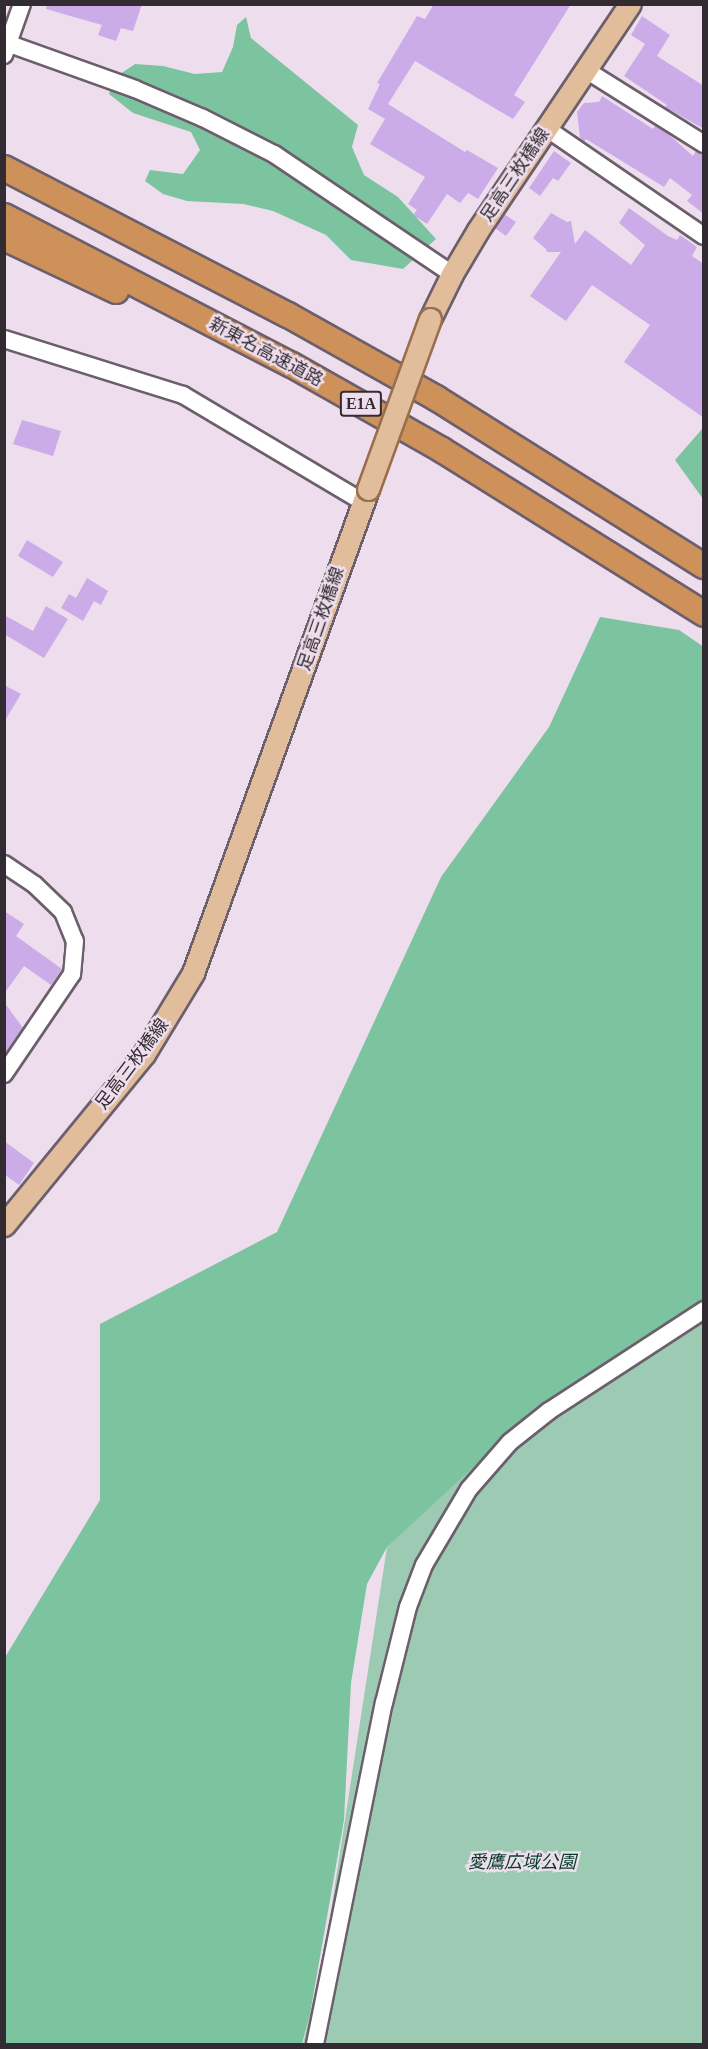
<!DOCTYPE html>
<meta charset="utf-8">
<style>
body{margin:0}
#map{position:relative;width:708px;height:2049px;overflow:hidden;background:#eedeed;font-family:"Times New Roman","Noto Sans JP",serif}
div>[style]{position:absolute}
.green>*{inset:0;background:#9dcab2}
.forest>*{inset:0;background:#7cc4a0}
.building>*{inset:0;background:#cbace8}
.roads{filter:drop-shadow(2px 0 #6c5f6c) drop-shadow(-2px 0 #6c5f6c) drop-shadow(0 2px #6c5f6c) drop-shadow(0 -2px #6c5f6c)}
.minor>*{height:16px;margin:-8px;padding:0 8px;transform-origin:8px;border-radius:8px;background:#fff}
.major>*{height:21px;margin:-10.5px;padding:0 10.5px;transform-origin:10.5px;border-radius:10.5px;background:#e2bd9c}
.highway>*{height:24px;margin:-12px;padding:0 12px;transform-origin:12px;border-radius:12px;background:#cf915a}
.bridges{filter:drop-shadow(2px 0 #986e4c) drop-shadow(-2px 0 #986e4c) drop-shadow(0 2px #986e4c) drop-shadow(0 -2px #986e4c)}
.major-bridge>*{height:21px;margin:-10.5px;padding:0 10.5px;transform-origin:10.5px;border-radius:10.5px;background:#e2bd9c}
span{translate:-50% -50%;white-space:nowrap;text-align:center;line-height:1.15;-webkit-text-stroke:5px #eedeed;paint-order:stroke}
.shield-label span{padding:2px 4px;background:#eedeed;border:2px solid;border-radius:4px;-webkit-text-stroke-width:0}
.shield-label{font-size:16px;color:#322c32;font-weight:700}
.street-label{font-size:18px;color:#322c32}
.park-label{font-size:18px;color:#003c26;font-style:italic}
.frame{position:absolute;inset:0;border:6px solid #322c32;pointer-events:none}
</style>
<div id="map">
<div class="green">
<i style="clip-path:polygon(703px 1300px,703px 2044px,303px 2044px,326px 1943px,387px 1547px,610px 1327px)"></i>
</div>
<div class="forest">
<i style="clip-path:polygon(246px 17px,251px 38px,358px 125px,352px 147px,364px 175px,398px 197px,436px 239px,403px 269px,351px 260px,326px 235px,273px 211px,243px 204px,187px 201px,163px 194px,145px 181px,150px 170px,183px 174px,200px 150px,191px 132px,133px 113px,109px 94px,114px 78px,135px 64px,163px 66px,195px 74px,222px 72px,233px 47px,237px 25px)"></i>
<i style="clip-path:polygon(703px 428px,703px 499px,675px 460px)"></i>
<i style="clip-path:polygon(600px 617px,679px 630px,704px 647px,703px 1311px,662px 1337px,536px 1409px,387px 1547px,367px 1584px,351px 1683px,344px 1820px,310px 2014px,302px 2044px,5px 2044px,4px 1659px,100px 1500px,100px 1324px,277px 1232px,441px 877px,549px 727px)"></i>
</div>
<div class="building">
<i style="clip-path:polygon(47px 4px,142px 4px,133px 31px,121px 28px,116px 41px,98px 35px,102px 25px,46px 9px)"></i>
<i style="clip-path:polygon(434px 4px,571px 4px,514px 95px,525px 102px,513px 119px,415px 61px,388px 104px,465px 152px,467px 150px,498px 168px,478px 199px,468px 193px,460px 203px,447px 194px,427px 224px,413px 215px,417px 210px,408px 204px,425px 177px,370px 144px,385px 119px,368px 109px,380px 84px,377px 83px,417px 16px,425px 19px)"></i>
<i style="clip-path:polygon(642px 16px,670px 35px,657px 56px,704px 86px,704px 129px,665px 107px,667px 105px,624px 76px,645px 44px,631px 35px)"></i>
<i style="clip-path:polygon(602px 96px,653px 129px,655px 126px,667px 133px,693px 156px,696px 151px,704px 154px,704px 214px,687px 201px,692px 195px,670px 178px,664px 187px,586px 139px,584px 142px,580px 138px,577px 112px,584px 103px,599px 102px)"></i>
<i style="clip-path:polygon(554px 151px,571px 163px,558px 181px,553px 178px,540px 196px,529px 188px)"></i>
<i style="clip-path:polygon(629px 208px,668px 236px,677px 240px,680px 235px,697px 247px,692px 256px,704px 264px,704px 418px,624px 362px,650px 325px,592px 285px,566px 321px,530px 296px,561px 252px,547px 252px,546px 249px,533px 238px,551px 213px,567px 222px,571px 221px,575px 244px,585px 230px,631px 265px,645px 245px,619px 223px)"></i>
<i style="clip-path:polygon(504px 214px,516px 222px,506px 236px,495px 228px)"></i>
<i style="clip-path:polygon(22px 420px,61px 431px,53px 456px,13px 444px)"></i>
<i style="clip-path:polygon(27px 540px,63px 562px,53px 577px,18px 556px)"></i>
<i style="clip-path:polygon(87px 578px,108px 591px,101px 605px,94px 601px,83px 621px,61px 608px,69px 594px,76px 598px)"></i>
<i style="clip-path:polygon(46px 606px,68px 619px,44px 658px,4px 634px,4px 615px,33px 631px)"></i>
<i style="clip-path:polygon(4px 685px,21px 694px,4px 722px)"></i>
<i style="clip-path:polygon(4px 911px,24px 924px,16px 936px,62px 969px,51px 985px,24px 966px,4px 994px)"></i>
<i style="clip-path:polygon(4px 1002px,23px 1028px,4px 1055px)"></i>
<i style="clip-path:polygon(4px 1141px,34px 1163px,19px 1185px,4px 1174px)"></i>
</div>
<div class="roads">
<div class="minor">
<i style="left:4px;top:42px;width:139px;rotate:19.7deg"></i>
<i style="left:135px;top:89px;width:74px;rotate:23.1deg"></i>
<i style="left:203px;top:118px;width:80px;rotate:26.9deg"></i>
<i style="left:274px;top:154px;width:215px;rotate:34deg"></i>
<i style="left:4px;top:55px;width:54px;rotate:-70.6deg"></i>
<i style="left:586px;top:70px;width:139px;rotate:32.1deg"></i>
<i style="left:546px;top:128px;width:191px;rotate:34.4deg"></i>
<i style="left:4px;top:339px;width:188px;rotate:17.4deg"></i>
<i style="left:183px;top:395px;width:209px;rotate:30.7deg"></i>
<i style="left:4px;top:864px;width:37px;rotate:34deg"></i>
<i style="left:35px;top:885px;width:39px;rotate:44deg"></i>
<i style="left:63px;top:912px;width:31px;rotate:68deg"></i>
<i style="left:75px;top:941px;width:33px;rotate:95deg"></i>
<i style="left:72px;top:974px;width:121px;rotate:124.2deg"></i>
<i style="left:315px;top:2044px;width:348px;rotate:-78.6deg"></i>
<i style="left:384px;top:1703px;width:99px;rotate:-76deg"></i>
<i style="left:408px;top:1607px;width:45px;rotate:-69.1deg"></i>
<i style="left:424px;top:1565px;width:88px;rotate:-59.4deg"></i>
<i style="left:469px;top:1489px;width:62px;rotate:-48.9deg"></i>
<i style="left:510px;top:1442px;width:50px;rotate:-38.5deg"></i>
<i style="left:549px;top:1411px;width:185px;rotate:-33.1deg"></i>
</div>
<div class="major">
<i style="left:430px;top:319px;width:50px;rotate:-63.9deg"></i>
<i style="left:452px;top:274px;width:51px;rotate:-59.4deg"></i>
<i style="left:478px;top:230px;width:272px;rotate:-56.1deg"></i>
<i style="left:4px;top:1225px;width:221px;rotate:-50.7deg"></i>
<i style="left:144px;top:1054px;width:95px;rotate:-58.8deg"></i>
<i style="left:193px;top:973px;width:515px;rotate:-70.12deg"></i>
</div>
<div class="highway">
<i style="left:4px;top:168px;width:320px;rotate:27.4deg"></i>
<i style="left:288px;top:315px;width:170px;rotate:29.3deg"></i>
<i style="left:436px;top:398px;width:316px;rotate:32.1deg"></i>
<i style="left:4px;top:216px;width:324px;rotate:27.4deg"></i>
<i style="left:292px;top:365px;width:172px;rotate:29.5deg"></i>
<i style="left:442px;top:450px;width:309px;rotate:32deg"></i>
<i style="left:4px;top:238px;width:124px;rotate:25.3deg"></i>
</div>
</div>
<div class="bridges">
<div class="major-bridge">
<i style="left:368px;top:489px;width:181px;rotate:-70deg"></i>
</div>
</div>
<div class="shield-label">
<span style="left:361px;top:404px">E1A</span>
</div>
<div class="street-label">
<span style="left:515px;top:175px;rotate:-56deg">足高三枚橋線</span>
<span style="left:266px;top:352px;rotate:28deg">新東名高速道路</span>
<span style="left:321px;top:619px;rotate:-71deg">足高三枚橋線</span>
<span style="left:132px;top:1064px;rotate:-53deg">足高三枚橋線</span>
</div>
<div class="park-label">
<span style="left:522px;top:1862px">愛鷹広域公園</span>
</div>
<div class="frame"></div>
</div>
